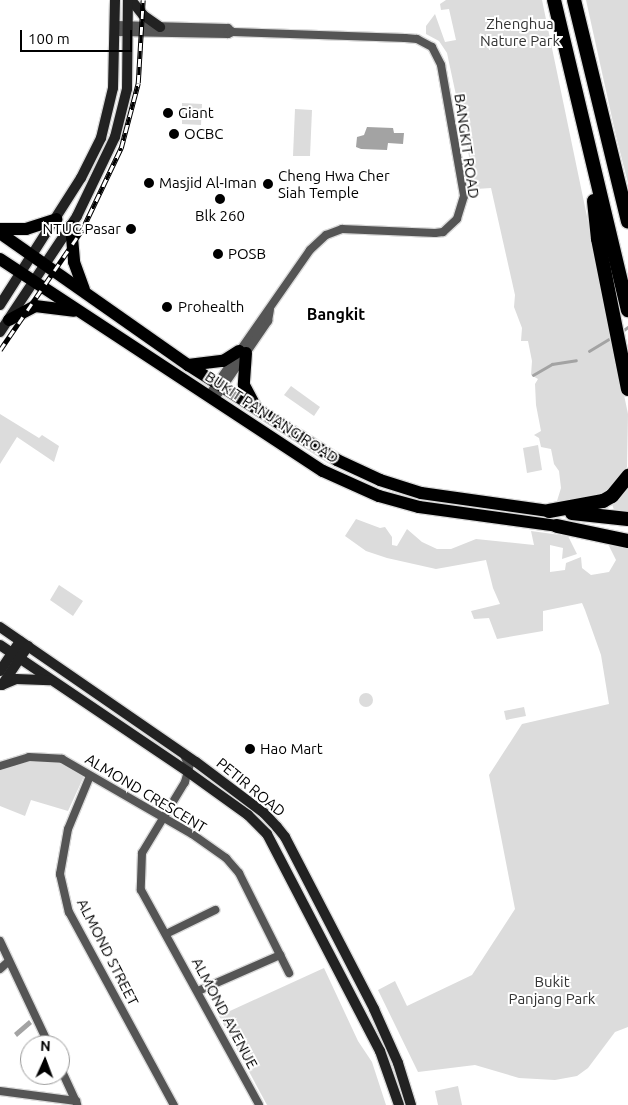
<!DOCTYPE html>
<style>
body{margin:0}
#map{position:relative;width:628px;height:1105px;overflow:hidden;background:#fff;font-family:Ubuntu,sans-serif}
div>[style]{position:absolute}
.green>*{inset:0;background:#dcdcdc}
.round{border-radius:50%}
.water>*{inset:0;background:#a3a3a3}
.stream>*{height:2.5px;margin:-1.25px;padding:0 1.25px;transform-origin:1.25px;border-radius:1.25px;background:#a3a3a3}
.roads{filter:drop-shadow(1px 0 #dbdbdb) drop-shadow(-1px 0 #dbdbdb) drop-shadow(0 1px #dbdbdb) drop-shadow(0 -1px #dbdbdb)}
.street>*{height:8px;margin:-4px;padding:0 4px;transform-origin:4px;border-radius:4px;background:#555}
.secondary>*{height:10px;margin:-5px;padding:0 5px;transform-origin:5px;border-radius:5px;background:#222}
.primary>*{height:12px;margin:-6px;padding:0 6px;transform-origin:6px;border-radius:6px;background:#000}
.highway>*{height:14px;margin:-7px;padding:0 7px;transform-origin:7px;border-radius:7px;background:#000}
.rail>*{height:4.5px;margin-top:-2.25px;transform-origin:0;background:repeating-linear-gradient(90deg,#fff 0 8px,#000 0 16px);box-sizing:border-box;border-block:1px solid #000}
.dots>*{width:14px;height:14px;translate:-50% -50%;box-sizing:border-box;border:2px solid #fff;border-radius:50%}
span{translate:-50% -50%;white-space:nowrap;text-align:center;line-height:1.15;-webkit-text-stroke:4px #fff;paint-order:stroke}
.park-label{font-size:15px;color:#333}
.poi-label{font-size:15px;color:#000}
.left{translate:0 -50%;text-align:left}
.right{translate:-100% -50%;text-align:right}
.street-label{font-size:15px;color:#000}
.neighbourhood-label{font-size:16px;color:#000;font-weight:700}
.north{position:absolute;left:20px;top:1035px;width:50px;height:50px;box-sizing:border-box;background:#fff;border:1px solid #999;border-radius:50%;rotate:2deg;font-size:14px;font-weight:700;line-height:20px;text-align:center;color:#000}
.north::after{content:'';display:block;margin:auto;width:18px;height:22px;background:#000;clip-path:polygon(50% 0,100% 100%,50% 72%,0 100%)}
.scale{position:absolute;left:20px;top:30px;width:112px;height:22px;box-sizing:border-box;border:2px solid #000;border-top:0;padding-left:6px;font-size:15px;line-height:18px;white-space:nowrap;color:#000;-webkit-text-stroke:4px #fff;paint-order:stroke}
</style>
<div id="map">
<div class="green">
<i style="clip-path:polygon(446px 0,542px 0,628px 414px,627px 467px,611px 489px,597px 496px,557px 501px,561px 488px,559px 471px,554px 464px,551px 449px,541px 447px,539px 438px,534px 435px,541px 431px,536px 405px,535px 384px,538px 379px,531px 375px,532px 361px,528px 341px,521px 341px,522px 328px,514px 307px,515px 295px,491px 188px,476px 189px,447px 53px,439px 41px,426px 34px,426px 26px,435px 14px,445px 42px,456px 40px,449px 9px,441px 10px,440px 4px)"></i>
<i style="clip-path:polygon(586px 0,628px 0,628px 183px,616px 136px)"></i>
<i style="clip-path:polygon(182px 103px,202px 104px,201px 125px,182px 124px)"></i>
<i style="clip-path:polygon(295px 109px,312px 110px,310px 156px,293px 156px)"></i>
<i style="clip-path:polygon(291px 386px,320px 407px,314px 416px,284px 395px)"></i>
<i style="clip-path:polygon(0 414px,39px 438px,42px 435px,59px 446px,54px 462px,17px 437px,0 464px)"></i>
<i style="clip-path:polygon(538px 445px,542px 470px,527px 473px,523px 448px)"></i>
<i style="clip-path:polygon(628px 485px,628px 514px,615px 513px,611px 501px)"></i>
<i style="clip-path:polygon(356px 519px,380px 528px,385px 527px,392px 537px,392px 545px,397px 546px,407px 529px,422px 542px,437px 549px,451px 549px,476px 539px,534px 545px,531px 531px,568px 536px,577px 554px,562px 559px,563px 548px,550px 545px,550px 572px,565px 570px,566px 563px,581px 557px,582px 568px,591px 575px,609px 572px,616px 560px,606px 540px,628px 544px,628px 1027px,615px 1032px,588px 1068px,577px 1076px,555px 1080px,519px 1078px,475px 1065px,418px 1072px,378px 990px,395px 981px,407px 1006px,472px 975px,515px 909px,489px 775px,522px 724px,609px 704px,601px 655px,585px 610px,582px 603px,543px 611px,543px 631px,497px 639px,489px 618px,474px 619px,471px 611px,500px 604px,493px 588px,486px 560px,436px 569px,387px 558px,366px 551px,345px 536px)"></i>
<i style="clip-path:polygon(59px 585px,83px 601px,73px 616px,50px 600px)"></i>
<i class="round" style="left:359px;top:693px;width:14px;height:14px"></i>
<i style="clip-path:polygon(524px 707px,526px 716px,506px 720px,504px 711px)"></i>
<i style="clip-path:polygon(24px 759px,55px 759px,85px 774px,68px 811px,31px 800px,25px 816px,0 806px,0 768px)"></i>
<i style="clip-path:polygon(324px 968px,358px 1041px,372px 1062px,386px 1105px,267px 1105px,219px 1016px)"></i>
<i style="clip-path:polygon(458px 1086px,462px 1105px,438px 1105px,435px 1091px)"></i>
</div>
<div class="water">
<i style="clip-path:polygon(367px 127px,393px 128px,394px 133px,404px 133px,403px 144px,388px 143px,387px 150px,361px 149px,356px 147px,357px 137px,364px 135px)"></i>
<i style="clip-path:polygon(29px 1020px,32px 1024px,17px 1037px,14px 1033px)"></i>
</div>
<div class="stream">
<i style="left:621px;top:332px;width:9px;rotate:-36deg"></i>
<i style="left:589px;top:351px;width:27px;rotate:-31deg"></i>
<i style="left:533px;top:375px;width:22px;rotate:-30deg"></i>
<i style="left:552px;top:364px;width:24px;rotate:-9deg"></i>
</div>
<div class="roads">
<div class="street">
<i style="left:116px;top:25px;width:112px;rotate:1.5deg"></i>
<i style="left:228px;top:28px;width:6px;rotate:39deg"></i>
<i style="left:116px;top:32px;width:112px;rotate:1deg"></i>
<i style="left:228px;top:34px;width:5px;rotate:-22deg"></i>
<i style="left:233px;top:32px;width:172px;rotate:2deg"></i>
<i style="left:405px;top:38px;width:12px;rotate:5deg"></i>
<i style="left:417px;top:39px;width:17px;rotate:28deg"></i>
<i style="left:432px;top:47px;width:20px;rotate:63deg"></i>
<i style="left:441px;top:65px;width:133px;rotate:80deg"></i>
<i style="left:464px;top:196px;width:24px;rotate:107deg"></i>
<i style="left:457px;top:219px;width:19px;rotate:137deg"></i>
<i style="left:443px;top:232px;width:8px;rotate:173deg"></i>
<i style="left:435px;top:233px;width:93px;rotate:-177.5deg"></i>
<i style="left:342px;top:229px;width:17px;rotate:159deg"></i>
<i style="left:326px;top:235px;width:22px;rotate:137deg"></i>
<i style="left:310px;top:250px;width:178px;rotate:124.9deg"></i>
<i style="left:214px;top:400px;width:96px;rotate:-55.6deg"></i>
<i style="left:268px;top:321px;width:11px;rotate:-80deg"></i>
<i style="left:184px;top:755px;width:13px;rotate:67deg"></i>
<i style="left:189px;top:767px;width:16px;rotate:105deg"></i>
<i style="left:185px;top:782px;width:83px;rotate:121.2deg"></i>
<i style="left:142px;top:853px;width:37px;rotate:92deg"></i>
<i style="left:141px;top:890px;width:245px;rotate:61.2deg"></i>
<i style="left:0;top:766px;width:30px;rotate:-17deg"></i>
<i style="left:29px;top:757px;width:33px;rotate:3deg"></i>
<i style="left:62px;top:759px;width:150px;rotate:30deg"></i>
<i style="left:192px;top:834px;width:42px;rotate:35.2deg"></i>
<i style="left:226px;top:858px;width:20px;rotate:49deg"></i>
<i style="left:239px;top:873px;width:112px;rotate:63.4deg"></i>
<i style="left:90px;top:776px;width:57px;rotate:112.5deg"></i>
<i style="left:68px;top:829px;width:46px;rotate:100.1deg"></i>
<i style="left:60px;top:874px;width:39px;rotate:77deg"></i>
<i style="left:69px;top:912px;width:220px;rotate:61.5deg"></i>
<i style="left:166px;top:934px;width:55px;rotate:-26.1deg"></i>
<i style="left:0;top:941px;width:115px;rotate:64.8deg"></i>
<i style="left:0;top:969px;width:12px;rotate:-42deg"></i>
<i style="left:198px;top:991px;width:90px;rotate:-23.7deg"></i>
<i style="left:60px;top:1067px;width:41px;rotate:65.3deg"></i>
<i style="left:0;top:1091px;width:77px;rotate:7.5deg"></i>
</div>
<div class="secondary">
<i style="left:131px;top:0;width:19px;rotate:51deg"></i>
<i style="left:143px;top:15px;width:21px;rotate:35deg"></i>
<i style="left:0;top:305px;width:151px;rotate:-57.5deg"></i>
<i style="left:81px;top:178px;width:45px;rotate:-63.4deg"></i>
<i style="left:101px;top:138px;width:51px;rotate:-76.5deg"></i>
<i style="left:113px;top:88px;width:88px;rotate:-88.7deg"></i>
<i style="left:0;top:332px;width:139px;rotate:-56.4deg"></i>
<i style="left:77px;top:216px;width:88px;rotate:-64.3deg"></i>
<i style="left:115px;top:137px;width:49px;rotate:-76deg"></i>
<i style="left:127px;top:89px;width:89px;rotate:-89.4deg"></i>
<i style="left:0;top:627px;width:238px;rotate:34.6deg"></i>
<i style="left:196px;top:762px;width:85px;rotate:36.9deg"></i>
<i style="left:264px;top:813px;width:19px;rotate:47deg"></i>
<i style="left:277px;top:827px;width:13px;rotate:51deg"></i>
<i style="left:285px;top:837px;width:194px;rotate:62.6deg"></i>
<i style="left:374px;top:1009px;width:59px;rotate:66deg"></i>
<i style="left:398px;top:1063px;width:44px;rotate:72.8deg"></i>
<i style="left:0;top:645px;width:227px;rotate:34deg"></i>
<i style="left:188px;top:772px;width:74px;rotate:35.6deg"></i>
<i style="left:248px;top:815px;width:27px;rotate:45deg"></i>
<i style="left:267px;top:834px;width:245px;rotate:62.5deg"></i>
<i style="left:380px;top:1051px;width:57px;rotate:70.6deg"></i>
<i style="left:0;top:671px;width:36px;rotate:-56deg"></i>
<i style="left:2px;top:685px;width:15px;rotate:-23deg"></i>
<i style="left:16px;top:679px;width:34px;rotate:2deg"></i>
<i style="left:2px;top:685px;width:47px;rotate:-56.3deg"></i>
</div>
<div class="primary">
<i style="left:71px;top:226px;width:36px;rotate:85deg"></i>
<i style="left:74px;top:262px;width:29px;rotate:70deg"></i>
<i style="left:0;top:229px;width:26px"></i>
<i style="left:26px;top:229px;width:32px;rotate:-18deg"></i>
<i style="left:0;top:233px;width:230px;rotate:35.1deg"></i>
<i style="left:188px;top:365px;width:177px;rotate:32.5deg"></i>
<i style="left:337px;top:460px;width:47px;rotate:24.9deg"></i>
<i style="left:380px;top:480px;width:43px;rotate:17.6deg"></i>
<i style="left:421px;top:493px;width:129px;rotate:8deg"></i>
<i style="left:0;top:259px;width:386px;rotate:33.3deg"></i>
<i style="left:323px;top:471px;width:61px;rotate:24.1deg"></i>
<i style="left:379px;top:496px;width:41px;rotate:15.4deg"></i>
<i style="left:419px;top:507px;width:139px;rotate:7.8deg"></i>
<i style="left:9px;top:320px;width:30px;rotate:-28deg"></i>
<i style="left:35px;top:306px;width:39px;rotate:7deg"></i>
<i style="left:246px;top:353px;width:32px;rotate:94deg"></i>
<i style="left:244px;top:385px;width:26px;rotate:62deg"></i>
<i style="left:188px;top:365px;width:35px;rotate:-7deg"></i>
<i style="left:223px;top:361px;width:19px;rotate:-32deg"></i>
</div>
<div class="highway">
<i style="left:554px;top:0;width:319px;rotate:76.6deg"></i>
<i style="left:574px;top:0;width:228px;rotate:76.3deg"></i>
<i style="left:594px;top:201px;width:38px;rotate:84deg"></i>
<i style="left:598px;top:239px;width:153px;rotate:78.7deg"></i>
<i style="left:549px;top:511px;width:55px;rotate:-10.5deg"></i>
<i style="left:603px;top:501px;width:10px;rotate:-29deg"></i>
<i style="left:612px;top:496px;width:26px;rotate:-51deg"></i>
<i style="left:572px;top:513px;width:56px;rotate:6.1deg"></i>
<i style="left:557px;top:526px;width:73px;rotate:11.9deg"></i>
</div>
</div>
<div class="rail">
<i style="left:0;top:350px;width:145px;rotate:-55.7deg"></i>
<i style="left:82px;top:230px;width:91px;rotate:-64.6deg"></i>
<i style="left:121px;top:148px;width:67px;rotate:-75.3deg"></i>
<i style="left:138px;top:83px;width:83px;rotate:-86.6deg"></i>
</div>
<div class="dots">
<i style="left:168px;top:113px;background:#000"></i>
<i style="left:174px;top:134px;background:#000"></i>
<i style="left:149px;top:183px;background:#000"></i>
<i style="left:268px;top:184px;background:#000"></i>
<i style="left:220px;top:199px;background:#000"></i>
<i style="left:131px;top:229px;background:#000"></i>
<i style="left:218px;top:254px;background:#000"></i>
<i style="left:167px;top:307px;background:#000"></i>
<i style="left:250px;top:749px;background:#000"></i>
</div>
<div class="park-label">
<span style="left:520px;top:32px">Zhenghua<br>Nature Park</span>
<span style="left:552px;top:990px">Bukit<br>Panjang Park</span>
</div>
<div class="poi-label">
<span class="left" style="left:178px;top:113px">Giant</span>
<span class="left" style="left:184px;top:134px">OCBC</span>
<span class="left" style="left:278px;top:184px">Cheng Hwa Cher<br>Siah Temple</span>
<span class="left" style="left:159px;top:183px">Masjid Al-Iman</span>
<span style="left:220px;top:216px">Blk 260</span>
<span class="right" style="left:121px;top:229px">NTUC Pasar</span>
<span class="left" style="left:228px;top:254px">POSB</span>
<span class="left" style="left:178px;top:307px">Prohealth</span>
<span class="left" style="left:260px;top:749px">Hao Mart</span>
</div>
<div class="street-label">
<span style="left:467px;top:146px;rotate:82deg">BANGKIT ROAD</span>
<span style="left:272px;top:417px;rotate:33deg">BUKIT PANJANG ROAD</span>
<span style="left:251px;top:787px;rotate:39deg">PETIR ROAD</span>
<span style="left:146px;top:793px;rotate:31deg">ALMOND CRESCENT</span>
<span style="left:108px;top:952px;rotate:63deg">ALMOND STREET</span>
<span style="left:225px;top:1013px;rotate:62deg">ALMOND AVENUE</span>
</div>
<div class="neighbourhood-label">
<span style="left:336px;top:314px">Bangkit</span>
</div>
<div class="north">N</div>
<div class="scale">100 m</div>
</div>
